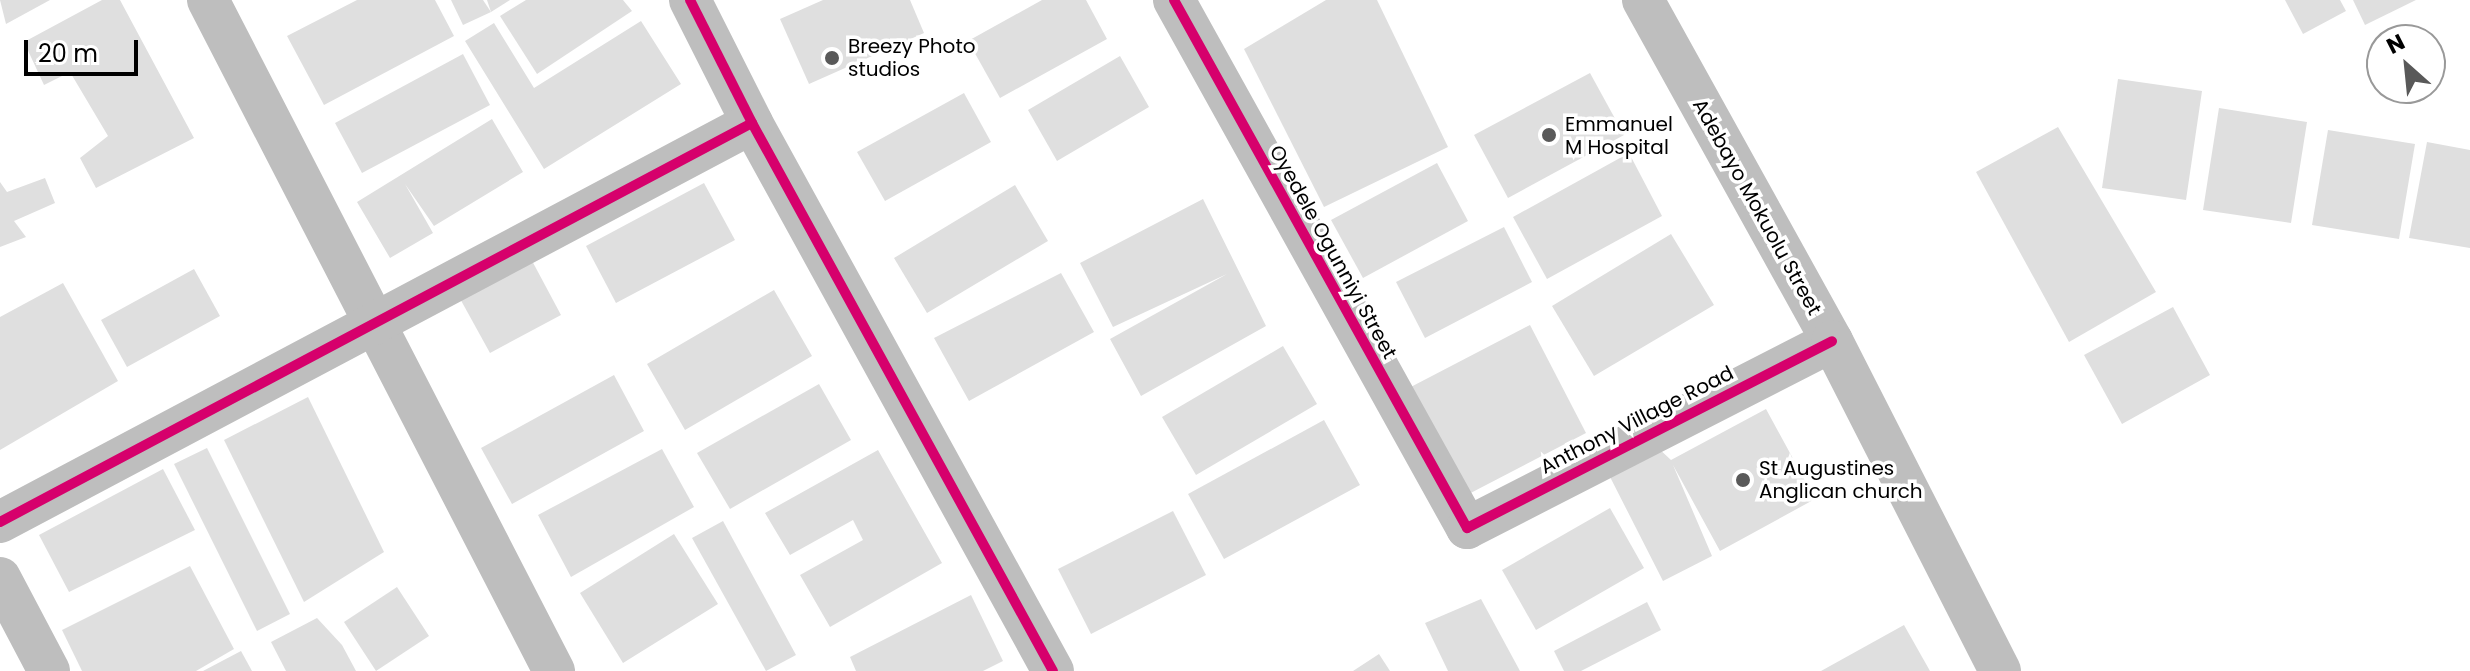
<!DOCTYPE html>
<style>
body{margin:0}
#map{position:relative;width:2470px;height:671px;overflow:hidden;background:#fff;font-family:Poppins,sans-serif}
div>[style]{position:absolute}
.building>*{inset:0;background:#dfdfdf}
.minor>*{height:42px;margin:-21px;padding:0 21px;transform-origin:21px;border-radius:21px;background:#bebebe}
.cycleway>*{height:10px;margin:-5px;padding:0 5px;transform-origin:5px;border-radius:5px;background:#d6006c}
.dots>*{width:22px;height:22px;translate:-50% -50%;box-sizing:border-box;border:4px solid #fff;border-radius:50%}
span{translate:-50% -50%;white-space:nowrap;text-align:center;line-height:1.15;-webkit-text-stroke:7px #fff;paint-order:stroke}
.poi-label{font-size:20px;color:#000}
.left{translate:0 -50%;text-align:left}
.street-label{font-size:20px;color:#000}
.north{position:absolute;left:2366px;top:24px;width:80px;height:80px;box-sizing:border-box;background:#fff;border:2px solid #999;border-radius:50%;rotate:333deg;font-size:22px;font-weight:700;line-height:32px;text-align:center;color:#000}
.north::after{content:'';display:block;margin:auto;width:28px;height:36px;background:#595959;clip-path:polygon(50% 0,100% 100%,50% 72%,0 100%)}
.scale{position:absolute;left:24px;top:40px;width:114px;height:36px;box-sizing:border-box;border:4px solid #000;border-top:0;padding-left:10px;font-size:24px;line-height:28px;white-space:nowrap;color:#000;-webkit-text-stroke:6px #fff;paint-order:stroke}
</style>
<div id="map">
<div class="building">
<i style="clip-path:polygon(0 0,50px 0,6px 24px)"></i>
<i style="clip-path:polygon(102px 0,120px 0,194px 138px,96px 188px,80px 158px,108px 136px,70px 72px,44px 85px,24px 42px)"></i>
<i style="clip-path:polygon(357px 0,435px 0,454px 36px,324px 105px,287px 36px)"></i>
<i style="clip-path:polygon(451px 0,483px 0,491px 12px,463px 25px)"></i>
<i style="clip-path:polygon(487px 0,510px 0,491px 12px)"></i>
<i style="clip-path:polygon(526px 0,623px 0,632px 11px,537px 74px,500px 16px)"></i>
<i style="clip-path:polygon(823px 0,910px 0,924px 33px,809px 84px,780px 19px)"></i>
<i style="clip-path:polygon(1042px 0,1086px 0,1107px 39px,1000px 98px,968px 41px)"></i>
<i style="clip-path:polygon(1326px 0,1377px 0,1448px 147px,1324px 207px,1244px 49px)"></i>
<i style="clip-path:polygon(2285px 0,2340px 0,2346px 11px,2303px 34px)"></i>
<i style="clip-path:polygon(2353px 0,2416px 0,2365px 25px)"></i>
<i style="clip-path:polygon(641px 21px,681px 84px,544px 169px,465px 41px,494px 23px,534px 88px)"></i>
<i style="clip-path:polygon(463px 54px,490px 105px,362px 173px,335px 123px)"></i>
<i style="clip-path:polygon(1120px 56px,1149px 107px,1057px 161px,1028px 110px)"></i>
<i style="clip-path:polygon(1590px 73px,1624px 135px,1508px 198px,1474px 135px)"></i>
<i style="clip-path:polygon(2118px 79px,2202px 91px,2186px 200px,2102px 188px)"></i>
<i style="clip-path:polygon(964px 93px,991px 142px,885px 201px,857px 152px)"></i>
<i style="clip-path:polygon(2219px 108px,2307px 122px,2291px 223px,2203px 210px)"></i>
<i style="clip-path:polygon(492px 119px,523px 172px,434px 226px,405px 184px,433px 233px,390px 258px,357px 202px)"></i>
<i style="clip-path:polygon(2058px 127px,2156px 292px,2069px 342px,1976px 172px)"></i>
<i style="clip-path:polygon(2328px 130px,2415px 144px,2399px 239px,2312px 225px)"></i>
<i style="clip-path:polygon(2427px 142px,2470px 150px,2470px 248px,2409px 238px)"></i>
<i style="clip-path:polygon(1629px 153px,1662px 216px,1547px 279px,1513px 217px)"></i>
<i style="clip-path:polygon(1437px 163px,1468px 221px,1363px 278px,1331px 220px)"></i>
<i style="clip-path:polygon(45px 178px,55px 203px,14px 221px,26px 237px,0 247px,0 182px,7px 192px)"></i>
<i style="clip-path:polygon(704px 183px,735px 240px,616px 303px,586px 246px)"></i>
<i style="clip-path:polygon(1015px 185px,1048px 241px,927px 313px,894px 258px)"></i>
<i style="clip-path:polygon(1203px 199px,1266px 326px,1141px 396px,1110px 339px,1227px 274px,1113px 327px,1080px 263px)"></i>
<i style="clip-path:polygon(1504px 227px,1532px 282px,1425px 338px,1396px 282px)"></i>
<i style="clip-path:polygon(1671px 234px,1714px 305px,1594px 376px,1552px 306px)"></i>
<i style="clip-path:polygon(530px 257px,561px 315px,490px 353px,458px 295px)"></i>
<i style="clip-path:polygon(194px 269px,220px 316px,127px 367px,101px 320px)"></i>
<i style="clip-path:polygon(1061px 273px,1094px 332px,969px 401px,934px 338px)"></i>
<i style="clip-path:polygon(63px 283px,118px 381px,0 450px,0 317px)"></i>
<i style="clip-path:polygon(774px 290px,812px 356px,685px 430px,647px 364px)"></i>
<i style="clip-path:polygon(2173px 307px,2210px 375px,2122px 424px,2084px 355px)"></i>
<i style="clip-path:polygon(1530px 325px,1586px 433px,1461px 498px,1405px 390px)"></i>
<i style="clip-path:polygon(1283px 346px,1317px 404px,1196px 475px,1162px 417px)"></i>
<i style="clip-path:polygon(614px 375px,644px 431px,512px 504px,481px 448px)"></i>
<i style="clip-path:polygon(819px 384px,851px 440px,730px 509px,697px 453px)"></i>
<i style="clip-path:polygon(308px 397px,384px 552px,304px 602px,224px 440px)"></i>
<i style="clip-path:polygon(1766px 409px,1815px 499px,1720px 551px,1673px 465px,1712px 556px,1663px 581px,1607px 471px,1656px 446px,1671px 460px)"></i>
<i style="clip-path:polygon(1324px 420px,1360px 485px,1224px 559px,1188px 494px)"></i>
<i style="clip-path:polygon(207px 448px,290px 614px,257px 631px,174px 464px)"></i>
<i style="clip-path:polygon(662px 449px,694px 507px,571px 577px,538px 515px)"></i>
<i style="clip-path:polygon(878px 450px,942px 563px,830px 627px,800px 575px,863px 540px,853px 520px,790px 555px,765px 513px)"></i>
<i style="clip-path:polygon(163px 469px,195px 530px,69px 592px,39px 535px)"></i>
<i style="clip-path:polygon(1610px 508px,1644px 568px,1536px 630px,1502px 570px)"></i>
<i style="clip-path:polygon(1173px 511px,1206px 575px,1091px 634px,1058px 569px)"></i>
<i style="clip-path:polygon(723px 521px,796px 655px,766px 671px,692px 538px)"></i>
<i style="clip-path:polygon(674px 534px,718px 604px,623px 663px,580px 593px)"></i>
<i style="clip-path:polygon(190px 566px,234px 649px,196px 671px,82px 671px,62px 630px)"></i>
<i style="clip-path:polygon(397px 587px,429px 636px,376px 671px,344px 622px)"></i>
<i style="clip-path:polygon(971px 595px,1003px 661px,983px 671px,856px 671px,850px 657px)"></i>
<i style="clip-path:polygon(1481px 599px,1520px 671px,1448px 671px,1425px 623px)"></i>
<i style="clip-path:polygon(1647px 602px,1661px 630px,1581px 671px,1564px 671px,1554px 651px)"></i>
<i style="clip-path:polygon(317px 618px,342px 645px,356px 671px,286px 671px,271px 642px)"></i>
<i style="clip-path:polygon(1904px 625px,1930px 671px,1821px 671px)"></i>
<i style="clip-path:polygon(241px 651px,252px 671px,203px 671px)"></i>
<i style="clip-path:polygon(1379px 654px,1390px 671px,1353px 671px)"></i>
</div>
<div class="minor">
<i style="left:208px;top:0;width:755px;rotate:62.72deg"></i>
<i style="left:690px;top:0;width:138px;rotate:63.2deg"></i>
<i style="left:752px;top:123px;width:625px;rotate:61.22deg"></i>
<i style="left:1174px;top:0;width:604px;rotate:60.97deg"></i>
<i style="left:1467px;top:528px;width:410px;rotate:-27.1deg"></i>
<i style="left:1643px;top:0;width:390px;rotate:61deg"></i>
<i style="left:1832px;top:341px;width:370px;rotate:63deg"></i>
<i style="left:0;top:522px;width:851px;rotate:-27.95deg"></i>
<i style="left:0;top:578px;width:105px;rotate:62.2deg"></i>
</div>
<div class="cycleway">
<i style="left:690px;top:0;width:138px;rotate:63.2deg"></i>
<i style="left:752px;top:123px;width:625px;rotate:61.22deg"></i>
<i style="left:1174px;top:0;width:604px;rotate:60.97deg"></i>
<i style="left:1467px;top:528px;width:410px;rotate:-27.1deg"></i>
<i style="left:0;top:522px;width:851px;rotate:-27.95deg"></i>
</div>
<div class="dots">
<i style="left:832px;top:58px;background:#595959"></i>
<i style="left:1549px;top:135px;background:#595959"></i>
<i style="left:1743px;top:480px;background:#595959"></i>
</div>
<div class="poi-label">
<span class="left" style="left:848px;top:58px">Breezy Photo<br>studios</span>
<span class="left" style="left:1565px;top:136px">Emmanuel<br>M Hospital</span>
<span class="left" style="left:1759px;top:480px">St Augustines<br>Anglican church</span>
</div>
<div class="street-label">
<span style="left:1757px;top:207px;rotate:61deg">Adebayo Mokuolu Street</span>
<span style="left:1333px;top:252px;rotate:61deg">Oyedele Ogunniyi Street</span>
<span style="left:1637px;top:420px;rotate:-27deg">Anthony Village Road</span>
</div>
<div class="north">N</div>
<div class="scale">20 m</div>
</div>
